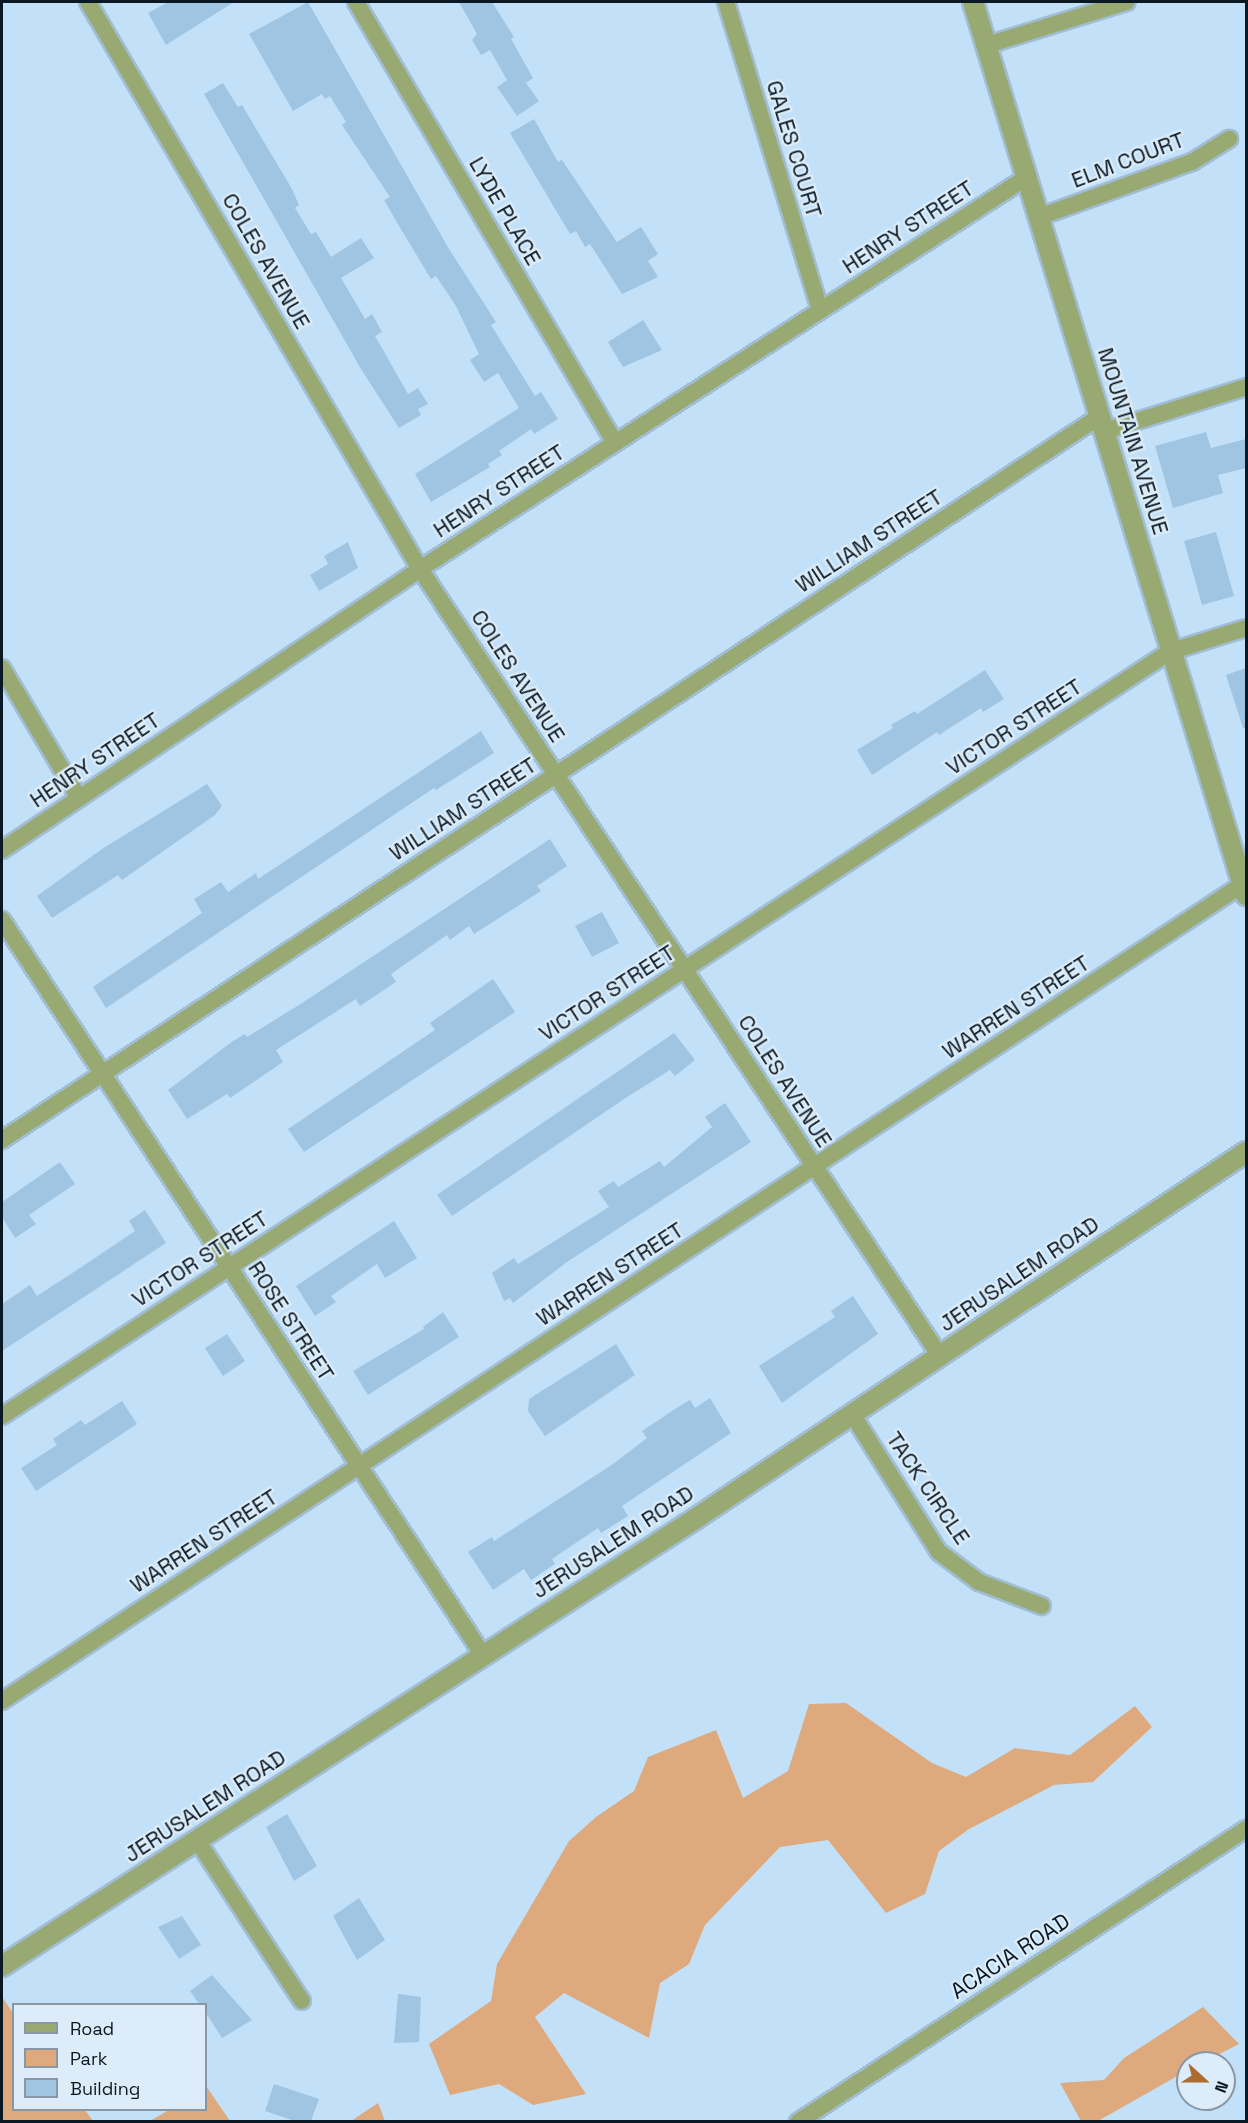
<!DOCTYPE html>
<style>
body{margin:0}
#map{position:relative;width:1248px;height:2123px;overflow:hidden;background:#c2e1f9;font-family:"Space Grotesk",sans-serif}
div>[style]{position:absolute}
.green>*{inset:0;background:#dda97d}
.building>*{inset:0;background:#9fc5e2}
.roads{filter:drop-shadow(2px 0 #a1bdd2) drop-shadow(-2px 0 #a1bdd2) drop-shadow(0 2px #a1bdd2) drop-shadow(0 -2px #a1bdd2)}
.minor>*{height:16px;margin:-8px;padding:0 8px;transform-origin:8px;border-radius:8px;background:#99a972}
.tertiary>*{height:20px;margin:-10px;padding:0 10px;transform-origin:10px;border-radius:10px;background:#99a972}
span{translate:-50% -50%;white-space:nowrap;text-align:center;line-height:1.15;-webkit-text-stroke:4.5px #dcecf8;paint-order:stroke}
.street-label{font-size:22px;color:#0a1823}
.frame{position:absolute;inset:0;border:3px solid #0a1823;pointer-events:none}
.legend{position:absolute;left:12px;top:2003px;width:195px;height:108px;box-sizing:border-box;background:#dcecf8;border:2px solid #8897a3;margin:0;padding:8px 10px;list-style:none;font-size:18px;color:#0a1823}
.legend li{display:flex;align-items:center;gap:12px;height:30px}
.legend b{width:30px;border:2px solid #8897a3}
.north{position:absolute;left:1176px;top:2051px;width:60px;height:60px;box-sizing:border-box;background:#dcecf8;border:2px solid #8897a3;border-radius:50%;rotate:111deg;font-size:16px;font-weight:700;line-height:24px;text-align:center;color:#0a1823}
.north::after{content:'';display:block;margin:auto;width:21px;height:27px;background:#aa6c31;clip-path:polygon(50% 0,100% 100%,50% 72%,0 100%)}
</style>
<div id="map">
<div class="green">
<i style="clip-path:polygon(846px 1703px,932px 1763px,966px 1777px,1015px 1748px,1070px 1755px,1135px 1706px,1152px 1727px,1093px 1782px,1054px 1785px,969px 1829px,939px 1851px,925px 1894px,886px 1913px,828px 1840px,780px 1847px,705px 1925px,689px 1964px,660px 1983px,649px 2038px,564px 1993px,535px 2017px,586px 2094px,533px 2105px,499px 2084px,450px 2095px,429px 2044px,491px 2001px,497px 1964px,569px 1841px,596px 1817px,634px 1791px,648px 1757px,716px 1730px,743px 1798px,788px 1771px,809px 1704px)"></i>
<i style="clip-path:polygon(2px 1997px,13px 2013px,14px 2110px,85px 2110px,93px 2121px,2px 2121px)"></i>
<i style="clip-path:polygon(1203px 2007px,1239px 2044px,1202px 2063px,1188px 2063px,1188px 2070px,1098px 2121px,1081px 2121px,1060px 2083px,1104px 2080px,1124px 2058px)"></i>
<i style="clip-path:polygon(206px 2086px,230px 2121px,150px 2121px,169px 2110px,206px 2110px)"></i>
<i style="clip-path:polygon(378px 2103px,385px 2121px,351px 2121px)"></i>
</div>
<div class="building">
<i style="clip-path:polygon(168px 2px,234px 2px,166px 45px,148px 13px)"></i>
<i style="clip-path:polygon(308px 2px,449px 249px,496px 322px,491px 325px,535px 396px,541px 392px,558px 419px,534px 434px,531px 429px,499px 451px,502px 455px,488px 464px,490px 467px,431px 502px,415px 474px,519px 408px,498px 373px,484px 382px,470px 360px,479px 354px,456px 306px,436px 276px,431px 279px,402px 231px,384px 200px,390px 197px,342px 125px,346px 122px,330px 96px,325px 99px,322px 94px,293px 111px,249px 34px)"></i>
<i style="clip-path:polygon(459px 2px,492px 2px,514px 37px,511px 39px,533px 78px,526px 83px,539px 101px,517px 116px,497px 87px,507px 80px,490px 50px,481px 55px,472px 40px,477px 34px)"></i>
<i style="clip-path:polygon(223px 83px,238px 107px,242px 105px,292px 189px,299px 205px,295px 208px,311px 234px,316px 232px,331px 257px,361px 238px,374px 258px,341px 278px,365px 319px,372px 314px,382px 332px,375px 336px,408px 394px,418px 388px,428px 404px,418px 409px,421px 415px,399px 428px,361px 369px,204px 94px)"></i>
<i style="clip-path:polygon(534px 119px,558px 162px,562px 160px,617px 242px,641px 227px,658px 254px,648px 261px,658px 277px,622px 294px,590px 244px,585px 247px,576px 231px,570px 234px,510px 133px)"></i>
<i style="clip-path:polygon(643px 320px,662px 350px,623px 367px,608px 342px)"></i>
<i style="clip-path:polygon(1206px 432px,1211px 448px,1246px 439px,1246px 468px,1218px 475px,1223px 493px,1173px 508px,1155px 446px)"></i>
<i style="clip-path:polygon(1216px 532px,1234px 596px,1202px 605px,1184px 541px)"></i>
<i style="clip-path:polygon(348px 542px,358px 568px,319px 591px,310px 575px,328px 564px,324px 556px)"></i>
<i style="clip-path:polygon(1246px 668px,1246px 728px,1243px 728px,1226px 675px)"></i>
<i style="clip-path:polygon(985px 670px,1004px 699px,983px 712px,981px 708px,939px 735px,937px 732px,872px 775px,857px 750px,893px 728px,891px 725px,915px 711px,917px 714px)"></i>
<i style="clip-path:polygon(481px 731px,494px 753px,436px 790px,434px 788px,106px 1008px,93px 987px,202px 913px,194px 899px,221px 882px,228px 892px,256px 873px,258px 879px)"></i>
<i style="clip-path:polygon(207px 784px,222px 806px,215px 815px,122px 880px,118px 875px,52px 918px,37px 896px,102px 849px)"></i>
<i style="clip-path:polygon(550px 839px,567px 866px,537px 886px,541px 891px,474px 934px,469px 926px,450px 940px,447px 935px,391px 974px,396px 982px,360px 1006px,356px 999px,276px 1050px,283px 1062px,230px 1098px,227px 1094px,187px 1119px,168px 1090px,233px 1041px,245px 1034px,247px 1037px,299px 1005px)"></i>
<i style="clip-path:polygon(602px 912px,619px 943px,592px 957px,575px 926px)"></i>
<i style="clip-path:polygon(493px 979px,515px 1012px,304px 1152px,288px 1129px,435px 1030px,430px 1023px)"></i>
<i style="clip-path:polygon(674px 1033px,695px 1060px,675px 1076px,670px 1070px,624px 1099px,452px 1216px,437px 1195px)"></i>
<i style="clip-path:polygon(725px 1103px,751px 1142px,567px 1262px,513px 1303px,510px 1298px,504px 1301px,492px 1273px,514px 1258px,518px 1264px,609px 1207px,598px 1191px,614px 1181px,618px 1187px,660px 1161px,664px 1167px,712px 1127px,705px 1117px)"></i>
<i style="clip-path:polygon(60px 1162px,75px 1184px,29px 1215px,36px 1224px,15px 1238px,2px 1217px,2px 1202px)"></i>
<i style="clip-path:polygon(145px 1210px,166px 1243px,2px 1351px,2px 1304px,30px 1285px,37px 1296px,83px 1266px,135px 1231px,129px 1221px)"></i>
<i style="clip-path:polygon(394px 1221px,417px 1258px,385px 1278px,377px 1264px,331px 1296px,336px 1302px,315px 1316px,296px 1286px)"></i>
<i style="clip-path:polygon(853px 1296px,878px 1334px,782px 1403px,759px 1366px,835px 1317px,831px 1311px)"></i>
<i style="clip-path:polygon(443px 1312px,459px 1337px,368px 1395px,353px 1371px,424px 1329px,423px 1327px)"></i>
<i style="clip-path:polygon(227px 1334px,245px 1361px,223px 1376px,205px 1348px)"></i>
<i style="clip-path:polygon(616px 1344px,635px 1375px,545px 1436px,528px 1411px,529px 1399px)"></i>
<i style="clip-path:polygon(710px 1398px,731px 1433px,622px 1506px,628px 1516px,601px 1533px,598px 1528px,552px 1559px,555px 1564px,531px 1580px,524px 1569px,493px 1590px,468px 1552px,492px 1537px,494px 1541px,613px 1464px,647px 1438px,642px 1431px,675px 1409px,690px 1400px,695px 1408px)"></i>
<i style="clip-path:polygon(122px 1401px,137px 1424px,36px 1491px,21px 1468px,57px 1445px,53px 1439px,81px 1420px,85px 1425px)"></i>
<i style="clip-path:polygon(287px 1814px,317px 1866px,294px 1881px,266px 1827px)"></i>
<i style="clip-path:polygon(359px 1898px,385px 1940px,357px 1960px,333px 1916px)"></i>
<i style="clip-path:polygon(182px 1916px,201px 1945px,179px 1959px,158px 1927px)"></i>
<i style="clip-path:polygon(212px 1975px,252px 2020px,222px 2038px,206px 2013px,206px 2004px,199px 2004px,190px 1991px)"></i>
<i style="clip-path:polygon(398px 1994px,421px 1997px,419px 2042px,394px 2043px)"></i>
<i style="clip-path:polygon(274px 2084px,319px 2099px,311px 2121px,295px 2121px,265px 2111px)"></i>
</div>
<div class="roads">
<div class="minor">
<i style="left:88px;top:2px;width:657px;rotate:59.65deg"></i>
<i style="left:420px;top:569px;width:943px;rotate:56.55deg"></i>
<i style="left:356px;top:2px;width:511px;rotate:59.57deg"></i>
<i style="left:726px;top:2px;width:322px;rotate:73deg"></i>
<i style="left:987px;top:45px;width:146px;rotate:-17.1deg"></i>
<i style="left:1039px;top:217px;width:163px;rotate:-19.8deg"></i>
<i style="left:1192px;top:162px;width:44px;rotate:-31.9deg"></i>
<i style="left:1105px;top:431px;width:148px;rotate:-17.3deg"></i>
<i style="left:2px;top:668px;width:151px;rotate:59.4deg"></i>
<i style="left:2px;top:850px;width:504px;rotate:-33.91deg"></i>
<i style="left:420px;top:569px;width:723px;rotate:-32.85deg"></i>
<i style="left:2px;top:920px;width:878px;rotate:56.8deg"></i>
<i style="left:2px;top:1140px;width:1315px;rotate:-33.4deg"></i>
<i style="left:852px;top:1414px;width:163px;rotate:57.8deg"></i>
<i style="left:939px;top:1552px;width:50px;rotate:36.9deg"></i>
<i style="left:979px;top:1582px;width:67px;rotate:20.9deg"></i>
<i style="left:2px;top:1416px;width:1395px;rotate:-33.21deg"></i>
<i style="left:1169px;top:652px;width:81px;rotate:-17.3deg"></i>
<i style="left:2px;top:1701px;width:1486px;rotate:-33.36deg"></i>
<i style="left:197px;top:1840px;width:192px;rotate:56.9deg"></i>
<i style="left:798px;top:2122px;width:535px;rotate:-33.19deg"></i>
</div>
<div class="tertiary">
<i style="left:973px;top:2px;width:934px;rotate:73deg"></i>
<i style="left:2px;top:1966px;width:825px;rotate:-32.82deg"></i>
<i style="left:695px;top:1519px;width:662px;rotate:-33.67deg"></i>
</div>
</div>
<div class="street-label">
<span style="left:794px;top:149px;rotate:73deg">GALES COURT</span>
<span style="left:1128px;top:160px;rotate:-21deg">ELM COURT</span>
<span style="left:505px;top:211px;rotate:60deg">LYDE PLACE</span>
<span style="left:908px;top:227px;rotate:-33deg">HENRY STREET</span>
<span style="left:266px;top:261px;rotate:60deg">COLES AVENUE</span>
<span style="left:1133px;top:441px;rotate:73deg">MOUNTAIN AVENUE</span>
<span style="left:499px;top:491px;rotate:-33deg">HENRY STREET</span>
<span style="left:869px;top:541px;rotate:-33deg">WILLIAM STREET</span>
<span style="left:518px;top:676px;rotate:57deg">COLES AVENUE</span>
<span style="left:1014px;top:727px;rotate:-33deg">VICTOR STREET</span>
<span style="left:95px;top:760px;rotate:-34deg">HENRY STREET</span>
<span style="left:463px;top:809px;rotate:-33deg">WILLIAM STREET</span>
<span style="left:607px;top:993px;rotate:-33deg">VICTOR STREET</span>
<span style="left:1016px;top:1007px;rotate:-33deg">WARREN STREET</span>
<span style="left:785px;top:1081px;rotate:57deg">COLES AVENUE</span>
<span style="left:200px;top:1259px;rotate:-33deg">VICTOR STREET</span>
<span style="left:610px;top:1274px;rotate:-33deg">WARREN STREET</span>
<span style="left:1019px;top:1274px;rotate:-34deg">JERUSALEM ROAD</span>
<span style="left:291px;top:1321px;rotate:57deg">ROSE STREET</span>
<span style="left:928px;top:1488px;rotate:56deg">TACK CIRCLE</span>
<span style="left:204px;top:1541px;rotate:-33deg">WARREN STREET</span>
<span style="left:613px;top:1542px;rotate:-33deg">JERUSALEM ROAD</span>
<span style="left:205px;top:1806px;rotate:-33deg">JERUSALEM ROAD</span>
<span style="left:1010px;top:1956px;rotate:-33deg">ACACIA ROAD</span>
</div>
<div class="frame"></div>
<ul class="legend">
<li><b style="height:8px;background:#99a972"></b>Road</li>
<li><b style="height:16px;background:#dda97d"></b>Park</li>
<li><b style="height:16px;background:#9fc5e2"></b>Building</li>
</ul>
<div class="north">N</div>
</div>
